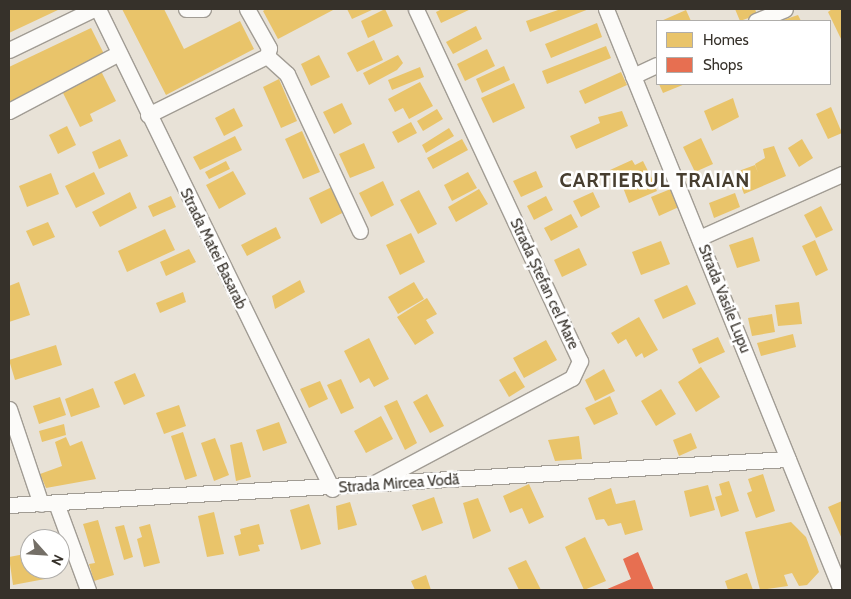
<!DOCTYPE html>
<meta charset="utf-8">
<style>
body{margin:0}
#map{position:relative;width:851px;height:599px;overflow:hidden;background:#e8e2d7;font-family:Cabin,sans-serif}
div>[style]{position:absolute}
.homes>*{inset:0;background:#e9c46a}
.shops>*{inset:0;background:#e76f51}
.roads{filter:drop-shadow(1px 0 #a19c94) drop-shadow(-1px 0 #a19c94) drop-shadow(0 1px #a19c94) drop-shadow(0 -1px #a19c94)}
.minor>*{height:15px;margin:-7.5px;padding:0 7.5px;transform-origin:7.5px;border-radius:7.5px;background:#fcfbf9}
span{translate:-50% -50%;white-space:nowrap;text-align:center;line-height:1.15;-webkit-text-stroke:5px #fff;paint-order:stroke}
.street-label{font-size:15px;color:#36312a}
.district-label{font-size:20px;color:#473e30;font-weight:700;letter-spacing:1px}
.frame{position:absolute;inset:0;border:10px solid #36312a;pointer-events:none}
.legend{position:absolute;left:656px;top:20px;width:175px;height:65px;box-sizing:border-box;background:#fff;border:1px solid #afadaa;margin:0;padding:6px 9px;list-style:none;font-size:15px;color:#36312a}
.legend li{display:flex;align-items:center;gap:10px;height:25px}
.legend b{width:25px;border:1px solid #afadaa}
.north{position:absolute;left:20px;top:529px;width:50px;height:50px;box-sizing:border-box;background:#fff;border:1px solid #afadaa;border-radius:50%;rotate:116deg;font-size:14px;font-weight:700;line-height:20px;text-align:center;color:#36312a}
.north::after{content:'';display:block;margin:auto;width:18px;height:22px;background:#746f67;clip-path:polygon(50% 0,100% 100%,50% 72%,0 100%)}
</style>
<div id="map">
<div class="homes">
<i style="clip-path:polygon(9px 9px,60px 9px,9px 33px)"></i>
<i style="clip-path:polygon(122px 9px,164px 9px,184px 49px,240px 21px,254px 49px,166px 95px)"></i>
<i style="clip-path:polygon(266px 9px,335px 9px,278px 39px,263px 11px)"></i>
<i style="clip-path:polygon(347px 9px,374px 9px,352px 19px)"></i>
<i style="clip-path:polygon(385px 9px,393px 26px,368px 38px,361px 21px)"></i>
<i style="clip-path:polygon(442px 9px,471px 9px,441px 23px,436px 12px)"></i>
<i style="clip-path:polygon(589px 9px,530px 32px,526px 21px,561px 9px)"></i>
<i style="clip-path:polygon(735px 9px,755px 9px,757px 15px,740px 21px)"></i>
<i style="clip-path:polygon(832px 9px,842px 9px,842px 41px,828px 12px)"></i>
<i style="clip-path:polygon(686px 10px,691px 21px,661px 21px)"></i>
<i style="clip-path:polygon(798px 15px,801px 21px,780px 21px)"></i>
<i style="clip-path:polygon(597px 23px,602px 37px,551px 58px,545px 44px)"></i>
<i style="clip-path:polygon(476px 26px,482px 39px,453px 54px,446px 42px)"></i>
<i style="clip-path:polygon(91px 28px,106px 58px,9px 104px,9px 67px)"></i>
<i style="clip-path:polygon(374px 40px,383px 60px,357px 72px,347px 53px)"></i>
<i style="clip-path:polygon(606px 46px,611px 58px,547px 84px,542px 71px)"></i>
<i style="clip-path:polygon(487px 49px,495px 66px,465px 81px,457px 64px)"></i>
<i style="clip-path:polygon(319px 55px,330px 77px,311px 86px,301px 64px)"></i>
<i style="clip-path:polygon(398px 55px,403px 63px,397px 70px,369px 85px,363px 73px)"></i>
<i style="clip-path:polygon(504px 66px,510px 80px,482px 93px,476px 79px)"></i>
<i style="clip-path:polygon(420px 67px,424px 77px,392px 90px,388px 80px)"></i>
<i style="clip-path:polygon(101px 71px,116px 101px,90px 114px,93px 121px,80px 127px,62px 91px)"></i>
<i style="clip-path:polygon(621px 72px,627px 85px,585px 104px,579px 91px)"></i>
<i style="clip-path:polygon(279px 79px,297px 121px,281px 128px,263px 87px)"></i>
<i style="clip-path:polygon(420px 82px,433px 106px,409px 119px,403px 108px,395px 112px,388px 99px)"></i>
<i style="clip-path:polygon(514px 83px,525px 108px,493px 123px,481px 98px)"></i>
<i style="clip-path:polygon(659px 84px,685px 84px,663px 93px)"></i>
<i style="clip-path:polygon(733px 98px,739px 117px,712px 131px,704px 111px)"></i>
<i style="clip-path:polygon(342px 103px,352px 124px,334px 134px,323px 112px)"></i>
<i style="clip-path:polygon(831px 107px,842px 133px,828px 139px,816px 114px)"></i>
<i style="clip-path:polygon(234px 108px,243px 126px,224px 136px,215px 118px)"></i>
<i style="clip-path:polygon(437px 109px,443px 119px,423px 131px,417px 121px)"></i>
<i style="clip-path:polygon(622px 111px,628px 126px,576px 149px,570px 136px,600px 123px,598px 117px)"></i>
<i style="clip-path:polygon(411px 122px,417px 133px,398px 143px,392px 132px)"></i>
<i style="clip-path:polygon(67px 126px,76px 145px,58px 154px,49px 135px)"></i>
<i style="clip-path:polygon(449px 128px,454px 136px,426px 153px,422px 145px)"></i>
<i style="clip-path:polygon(302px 131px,320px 172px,303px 179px,285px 139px)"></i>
<i style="clip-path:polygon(235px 136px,242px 150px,200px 170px,193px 157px)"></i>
<i style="clip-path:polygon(701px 138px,713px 164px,695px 172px,683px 147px)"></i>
<i style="clip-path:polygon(120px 139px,128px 156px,99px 169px,92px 152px)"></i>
<i style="clip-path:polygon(462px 139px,468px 150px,433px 169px,427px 158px)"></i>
<i style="clip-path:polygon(802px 139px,813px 158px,799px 167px,788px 148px)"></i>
<i style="clip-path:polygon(364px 143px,375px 168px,350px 178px,339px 154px)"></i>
<i style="clip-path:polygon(774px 146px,786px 176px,744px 194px,736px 172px,755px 165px,758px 173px,755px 164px,765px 158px,763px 149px)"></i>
<i style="clip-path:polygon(632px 160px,635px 165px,643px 161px,648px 171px,616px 185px,610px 170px)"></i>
<i style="clip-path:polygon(226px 161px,230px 169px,209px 179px,205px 172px)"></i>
<i style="clip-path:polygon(233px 171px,246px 194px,219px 209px,206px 185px)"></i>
<i style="clip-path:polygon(536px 171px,543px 187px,521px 197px,513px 181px)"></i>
<i style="clip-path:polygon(94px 172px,105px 194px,76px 208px,65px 186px)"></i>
<i style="clip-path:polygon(468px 172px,477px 188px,452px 201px,444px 185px)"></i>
<i style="clip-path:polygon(51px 173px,59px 194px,27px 207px,19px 186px)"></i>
<i style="clip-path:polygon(650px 174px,657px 191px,629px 203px,622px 185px)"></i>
<i style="clip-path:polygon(383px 181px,394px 205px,371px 217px,359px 193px)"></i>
<i style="clip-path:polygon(334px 186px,346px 211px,321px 224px,309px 198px)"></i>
<i style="clip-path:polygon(673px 188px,681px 206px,659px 216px,651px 197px)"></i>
<i style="clip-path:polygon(479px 189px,488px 204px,456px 222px,448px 207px)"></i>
<i style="clip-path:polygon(419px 190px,437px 224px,418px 234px,400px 200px)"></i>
<i style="clip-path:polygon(130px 192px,137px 208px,100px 227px,92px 212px)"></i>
<i style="clip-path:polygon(593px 192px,600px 207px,581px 217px,573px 201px)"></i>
<i style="clip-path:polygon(735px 193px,740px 207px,714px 218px,709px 203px)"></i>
<i style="clip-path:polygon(171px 196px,176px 207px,153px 217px,148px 206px)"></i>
<i style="clip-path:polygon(546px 196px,553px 210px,534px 220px,527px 206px)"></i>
<i style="clip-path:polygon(821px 206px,833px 230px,816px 238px,804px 215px)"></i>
<i style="clip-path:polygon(571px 214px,578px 227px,551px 241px,544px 228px)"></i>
<i style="clip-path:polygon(48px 222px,55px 237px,33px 246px,26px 231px)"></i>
<i style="clip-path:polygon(276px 227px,281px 238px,247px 256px,241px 245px)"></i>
<i style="clip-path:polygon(165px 229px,175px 250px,127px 272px,118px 251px)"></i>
<i style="clip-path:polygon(411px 233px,425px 262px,400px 275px,386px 245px)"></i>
<i style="clip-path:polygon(753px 237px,760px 261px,737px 268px,729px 245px)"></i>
<i style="clip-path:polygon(815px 240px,828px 270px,816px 276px,802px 246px)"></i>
<i style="clip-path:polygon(661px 241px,670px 264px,641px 275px,632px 252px)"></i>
<i style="clip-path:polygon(579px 248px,587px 265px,562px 277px,554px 260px)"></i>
<i style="clip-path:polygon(189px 249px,196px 262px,166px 276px,160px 262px)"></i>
<i style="clip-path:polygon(300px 280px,305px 292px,275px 309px,272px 296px)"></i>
<i style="clip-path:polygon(19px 282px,30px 315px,9px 322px,9px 286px)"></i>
<i style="clip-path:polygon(414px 282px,424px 299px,398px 314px,388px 297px)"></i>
<i style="clip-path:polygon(687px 285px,696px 304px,663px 319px,654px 300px)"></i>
<i style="clip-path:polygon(183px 292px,186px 302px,160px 313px,156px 303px)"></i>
<i style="clip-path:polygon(427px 298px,437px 314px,426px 320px,434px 333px,415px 345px,397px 317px)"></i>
<i style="clip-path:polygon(799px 302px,802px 324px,778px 326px,775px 305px)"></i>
<i style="clip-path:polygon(772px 314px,775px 332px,752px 336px,748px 318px)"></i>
<i style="clip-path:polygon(639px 317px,658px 350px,644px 358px,642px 353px,636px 357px,626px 339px,618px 344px,611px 333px)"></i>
<i style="clip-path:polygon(793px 334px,796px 347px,761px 356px,757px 343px)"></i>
<i style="clip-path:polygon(718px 337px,725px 352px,699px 364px,692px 349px)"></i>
<i style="clip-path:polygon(369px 338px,389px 379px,374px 387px,369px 378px,360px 383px,344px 351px)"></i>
<i style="clip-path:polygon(546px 340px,557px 360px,524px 378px,513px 358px)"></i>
<i style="clip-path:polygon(56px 345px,62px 365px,15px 380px,9px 360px)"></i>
<i style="clip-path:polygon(701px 367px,720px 397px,696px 412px,678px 382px)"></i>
<i style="clip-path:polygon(604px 369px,615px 391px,595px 401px,585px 380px)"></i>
<i style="clip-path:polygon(515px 371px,525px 387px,509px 397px,499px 380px)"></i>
<i style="clip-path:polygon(135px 373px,145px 396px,124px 405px,114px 382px)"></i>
<i style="clip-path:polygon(341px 379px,354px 408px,341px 414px,327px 385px)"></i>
<i style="clip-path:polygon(320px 381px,328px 399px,309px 408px,300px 389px)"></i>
<i style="clip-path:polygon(93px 388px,100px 407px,71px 417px,65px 399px)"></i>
<i style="clip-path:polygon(661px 389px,676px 414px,656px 426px,641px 401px)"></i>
<i style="clip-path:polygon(427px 394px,444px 426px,430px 433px,413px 402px)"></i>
<i style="clip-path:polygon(610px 396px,618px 414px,594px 425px,585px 408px)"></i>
<i style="clip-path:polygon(60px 397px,66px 415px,39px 424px,33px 406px)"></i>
<i style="clip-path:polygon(397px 400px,417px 443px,405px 450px,384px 406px)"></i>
<i style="clip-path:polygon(179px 405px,186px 426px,164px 434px,156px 413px)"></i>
<i style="clip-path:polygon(381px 416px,393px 439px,366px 453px,354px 431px)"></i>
<i style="clip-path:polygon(279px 422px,287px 443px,263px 451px,256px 430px)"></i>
<i style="clip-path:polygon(64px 424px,66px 435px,42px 442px,39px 431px)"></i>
<i style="clip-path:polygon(183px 432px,197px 476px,185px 480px,171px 436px)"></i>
<i style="clip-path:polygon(691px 433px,697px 448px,679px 456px,673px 440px)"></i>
<i style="clip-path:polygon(579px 436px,582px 459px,555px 461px,548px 440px)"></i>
<i style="clip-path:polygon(66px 437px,70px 446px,82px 441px,96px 479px,46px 488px,40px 474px,62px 466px,55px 442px)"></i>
<i style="clip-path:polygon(215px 438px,229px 475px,214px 481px,201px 443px)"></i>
<i style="clip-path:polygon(242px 442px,251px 477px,236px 481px,230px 445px)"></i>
<i style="clip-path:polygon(763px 474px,775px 511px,756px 518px,747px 493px,752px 491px,748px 479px)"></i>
<i style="clip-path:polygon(729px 481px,739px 511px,721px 517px,715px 497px,722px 495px,719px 484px)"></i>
<i style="clip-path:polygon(529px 484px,544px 517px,529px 524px,522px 508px,510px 513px,503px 496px)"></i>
<i style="clip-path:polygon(708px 485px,715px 510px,690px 517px,684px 491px)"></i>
<i style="clip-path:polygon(611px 488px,616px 504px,635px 500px,643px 530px,625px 535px,621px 523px,608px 526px,604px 519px,596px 520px,588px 498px)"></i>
<i style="clip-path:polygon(434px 497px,443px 523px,422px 531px,412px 505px)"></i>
<i style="clip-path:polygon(478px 498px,491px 531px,473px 539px,463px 503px)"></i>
<i style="clip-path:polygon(842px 501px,842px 539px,828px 507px)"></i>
<i style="clip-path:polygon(350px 502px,357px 525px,338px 530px,336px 506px)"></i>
<i style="clip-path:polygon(309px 504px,321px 544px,301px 550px,290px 510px)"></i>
<i style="clip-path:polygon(214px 512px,224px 554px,207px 557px,198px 516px)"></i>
<i style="clip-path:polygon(98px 520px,114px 575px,94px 581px,89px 564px,95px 563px,83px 524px)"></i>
<i style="clip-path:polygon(791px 522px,806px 537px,819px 572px,807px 585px,799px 586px,792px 573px,784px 575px,788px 586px,760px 590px,745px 532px)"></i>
<i style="clip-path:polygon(150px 524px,160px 563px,144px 567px,137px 539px,142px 537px,139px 527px)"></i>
<i style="clip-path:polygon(259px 524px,264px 544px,258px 545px,260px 551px,239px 556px,234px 536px,241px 534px,240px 529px)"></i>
<i style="clip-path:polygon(124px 525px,133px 557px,124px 560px,115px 527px)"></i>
<i style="clip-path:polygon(585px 537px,606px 581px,584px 590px,565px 547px)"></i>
<i style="clip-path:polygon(30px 553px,30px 569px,43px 569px,45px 579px,13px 585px,9px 557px)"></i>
<i style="clip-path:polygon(526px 560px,541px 590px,519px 590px,508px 568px)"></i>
<i style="clip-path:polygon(747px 573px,753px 590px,728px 590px,725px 581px)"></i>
<i style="clip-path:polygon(426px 575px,431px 590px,415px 590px,411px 581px)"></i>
</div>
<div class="shops">
<i style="clip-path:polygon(638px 552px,654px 590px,605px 590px,631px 579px,623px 559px)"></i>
</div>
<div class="roads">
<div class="minor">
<i style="left:98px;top:9px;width:534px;rotate:64.01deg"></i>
<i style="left:186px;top:9px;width:17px"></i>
<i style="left:606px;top:9px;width:627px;rotate:67.98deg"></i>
<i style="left:756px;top:21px;width:31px;rotate:-22deg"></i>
<i style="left:9px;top:50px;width:94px;rotate:-25.8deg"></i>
<i style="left:267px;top:56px;width:27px;rotate:42deg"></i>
<i style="left:287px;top:74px;width:173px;rotate:65.1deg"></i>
<i style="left:633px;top:76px;width:26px;rotate:-25deg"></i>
<i style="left:9px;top:111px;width:122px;rotate:-27.8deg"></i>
<i style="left:148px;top:115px;width:133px;rotate:-26.4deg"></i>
<i style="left:267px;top:56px;width:8px;rotate:-76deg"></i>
<i style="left:269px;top:48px;width:45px;rotate:-119.4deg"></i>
<i style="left:699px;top:238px;width:157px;rotate:-24.1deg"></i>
<i style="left:9px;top:409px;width:100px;rotate:71.4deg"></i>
<i style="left:376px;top:482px;width:222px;rotate:-28deg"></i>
<i style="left:572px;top:378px;width:19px;rotate:-65deg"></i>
<i style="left:580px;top:361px;width:388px;rotate:-115deg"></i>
<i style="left:56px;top:503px;width:93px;rotate:69.8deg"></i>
<i style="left:9px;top:505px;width:780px;rotate:-3.38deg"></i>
</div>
</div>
<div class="street-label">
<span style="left:213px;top:249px;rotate:64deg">Strada Matei Basarab</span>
<span style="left:544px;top:284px;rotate:65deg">Strada Ștefan cel Mare</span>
<span style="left:724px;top:299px;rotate:68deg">Strada Vasile Lupu</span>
<span style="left:399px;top:484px;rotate:-4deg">Strada Mircea Vodă</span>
</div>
<div class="district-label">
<span style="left:655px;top:180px">CARTIERUL TRAIAN</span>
</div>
<div class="frame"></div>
<ul class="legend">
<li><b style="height:14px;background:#e9c46a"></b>Homes</li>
<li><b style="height:14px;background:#e76f51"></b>Shops</li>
</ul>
<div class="north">N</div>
</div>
